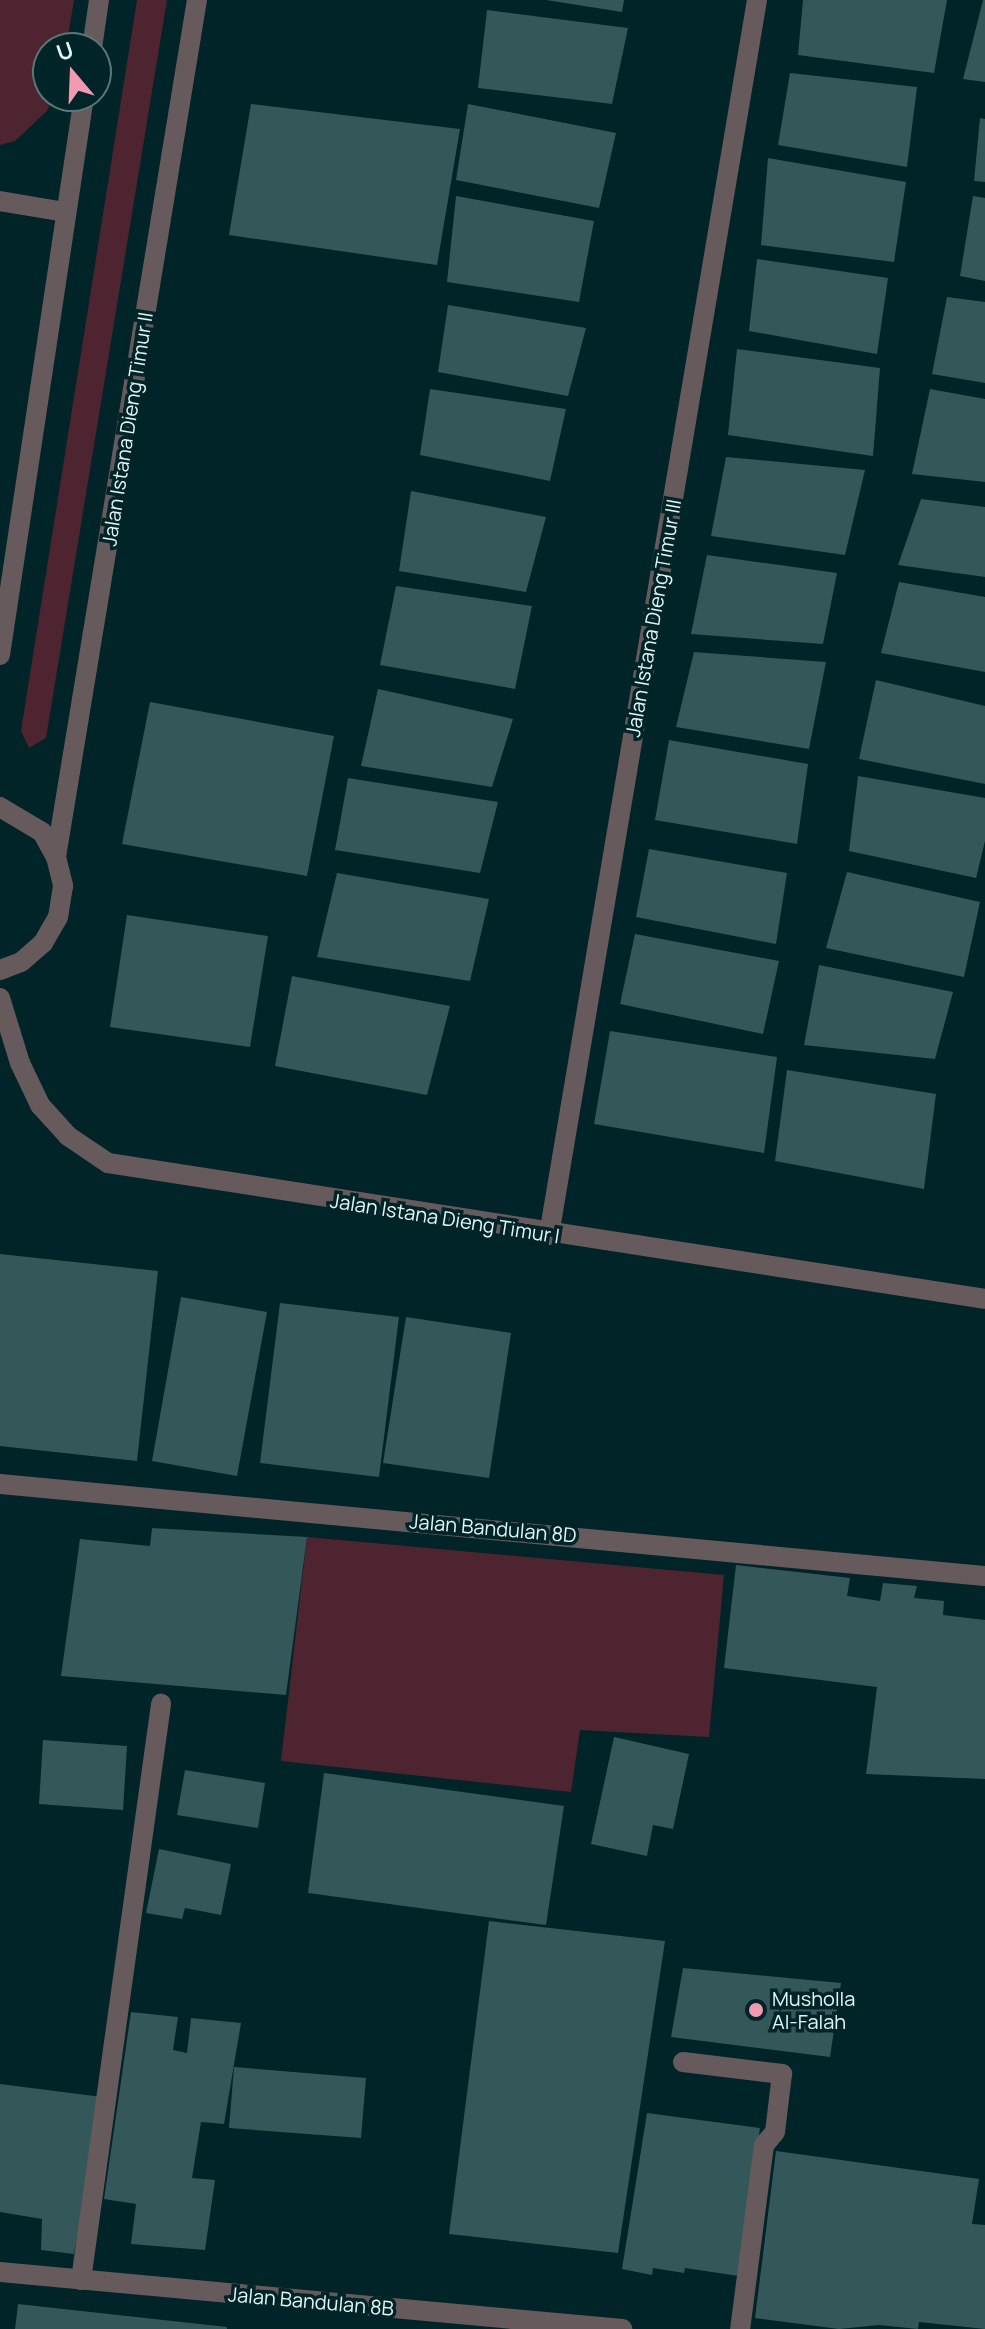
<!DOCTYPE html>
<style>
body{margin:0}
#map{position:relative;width:985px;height:2329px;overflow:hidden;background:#002427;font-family:Manrope,sans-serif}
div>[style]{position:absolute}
.green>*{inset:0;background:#4f2431}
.building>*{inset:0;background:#34575a}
.minor>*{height:20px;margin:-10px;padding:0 10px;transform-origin:10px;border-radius:10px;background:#675a5d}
.dots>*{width:22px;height:22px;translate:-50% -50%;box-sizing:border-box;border:4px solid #002427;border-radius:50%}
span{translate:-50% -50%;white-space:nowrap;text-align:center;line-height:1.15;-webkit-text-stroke:7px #002427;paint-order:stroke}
.street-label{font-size:20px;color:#e2f5f7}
.poi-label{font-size:20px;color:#e2f5f7}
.left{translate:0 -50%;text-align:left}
.north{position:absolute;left:32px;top:32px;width:80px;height:80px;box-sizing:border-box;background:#002427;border:2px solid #5a787a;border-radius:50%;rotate:341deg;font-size:22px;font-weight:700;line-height:32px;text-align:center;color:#e2f5f7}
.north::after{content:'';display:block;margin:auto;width:28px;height:36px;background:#f19ab2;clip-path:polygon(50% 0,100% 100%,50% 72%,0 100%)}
</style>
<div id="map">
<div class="green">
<i style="clip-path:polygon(0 0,74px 0,66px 48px,48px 48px,48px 96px,53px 96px,47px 111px,15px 141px,0 145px)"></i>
<i style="clip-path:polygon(137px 0,167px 0,46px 738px,29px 748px,21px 731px)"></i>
<i style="clip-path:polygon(307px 1537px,724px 1575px,709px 1737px,580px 1730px,571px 1792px,281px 1761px)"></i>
</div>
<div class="building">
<i style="clip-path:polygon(546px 0,624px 0,622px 12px)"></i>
<i style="clip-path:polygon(803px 0,947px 0,934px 73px,798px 55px)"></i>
<i style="clip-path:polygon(983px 0,985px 0,985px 82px,963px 79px)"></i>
<i style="clip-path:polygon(487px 10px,628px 28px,612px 104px,478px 88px)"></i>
<i style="clip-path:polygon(790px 73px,917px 87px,907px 167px,778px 145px)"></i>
<i style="clip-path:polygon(251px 104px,460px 129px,437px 265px,229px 235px)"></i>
<i style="clip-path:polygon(468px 104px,616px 133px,599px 208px,456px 180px)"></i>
<i style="clip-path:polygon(980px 118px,985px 119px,985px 182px,974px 181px)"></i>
<i style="clip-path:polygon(768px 158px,906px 182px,894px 262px,761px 245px)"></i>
<i style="clip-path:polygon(456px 196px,594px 221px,579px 302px,447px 282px)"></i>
<i style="clip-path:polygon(973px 196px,985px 198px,985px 281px,960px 276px)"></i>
<i style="clip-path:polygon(757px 259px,888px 278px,877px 354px,749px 331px)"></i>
<i style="clip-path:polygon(947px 297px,985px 302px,985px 383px,932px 374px)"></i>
<i style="clip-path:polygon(448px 305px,586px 328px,568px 396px,438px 372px)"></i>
<i style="clip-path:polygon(737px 349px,880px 368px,873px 456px,728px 435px)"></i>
<i style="clip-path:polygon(430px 389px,566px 409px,550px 481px,420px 455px)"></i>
<i style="clip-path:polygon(930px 389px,985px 399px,985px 482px,912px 474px)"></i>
<i style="clip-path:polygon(726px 457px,865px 470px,845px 555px,711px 536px)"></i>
<i style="clip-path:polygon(411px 491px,546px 517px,526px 592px,399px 571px)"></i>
<i style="clip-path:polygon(921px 499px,985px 507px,985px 577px,898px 565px)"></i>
<i style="clip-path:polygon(707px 555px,837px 573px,823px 644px,691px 634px)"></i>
<i style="clip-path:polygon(899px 582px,985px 597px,985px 672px,881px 653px)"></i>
<i style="clip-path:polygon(396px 586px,532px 606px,515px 689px,380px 665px)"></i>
<i style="clip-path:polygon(694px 652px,826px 662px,809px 749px,676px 727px)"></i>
<i style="clip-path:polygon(876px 680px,985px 706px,985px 784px,859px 759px)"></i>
<i style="clip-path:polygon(378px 689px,513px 719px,492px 787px,361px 766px)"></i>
<i style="clip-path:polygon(150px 702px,334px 736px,307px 876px,122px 844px)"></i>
<i style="clip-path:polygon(669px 740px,808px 764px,797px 844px,655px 820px)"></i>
<i style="clip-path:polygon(858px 776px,985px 798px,985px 841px,976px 878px,849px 851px)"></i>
<i style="clip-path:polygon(348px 778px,498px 802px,480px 873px,335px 850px)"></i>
<i style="clip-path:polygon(649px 849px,787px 873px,776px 944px,636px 917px)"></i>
<i style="clip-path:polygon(847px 872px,980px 902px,964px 977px,826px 948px)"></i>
<i style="clip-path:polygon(337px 873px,489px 899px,470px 981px,317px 957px)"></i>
<i style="clip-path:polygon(127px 915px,268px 936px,250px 1047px,110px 1027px)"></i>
<i style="clip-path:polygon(635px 934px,779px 961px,763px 1034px,620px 1004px)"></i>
<i style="clip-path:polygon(819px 965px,953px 992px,935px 1059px,804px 1045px)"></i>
<i style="clip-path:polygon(292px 976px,450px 1006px,427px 1095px,275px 1066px)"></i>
<i style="clip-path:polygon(610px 1031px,777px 1057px,764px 1153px,594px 1124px)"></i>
<i style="clip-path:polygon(787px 1070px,936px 1094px,924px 1189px,775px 1161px)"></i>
<i style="clip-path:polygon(0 1254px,158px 1271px,137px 1461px,0 1446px)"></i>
<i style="clip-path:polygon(181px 1297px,267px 1312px,237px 1476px,152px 1461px)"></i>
<i style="clip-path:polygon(280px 1303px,399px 1317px,379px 1477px,260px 1463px)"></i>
<i style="clip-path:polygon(406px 1317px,511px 1333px,489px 1478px,383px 1463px)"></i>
<i style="clip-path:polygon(152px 1528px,307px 1537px,286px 1695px,61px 1676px,80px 1539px,150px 1546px)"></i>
<i style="clip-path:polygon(736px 1565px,850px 1578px,847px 1596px,880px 1601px,883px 1583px,917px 1586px,914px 1598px,944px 1601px,943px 1615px,985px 1620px,985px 1779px,866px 1774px,877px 1687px,724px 1668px)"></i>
<i style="clip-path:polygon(614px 1737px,689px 1754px,673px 1829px,653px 1825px,647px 1856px,591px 1844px)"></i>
<i style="clip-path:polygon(43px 1740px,127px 1746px,123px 1810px,39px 1804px)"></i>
<i style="clip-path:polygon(185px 1770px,265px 1783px,258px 1828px,177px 1815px)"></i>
<i style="clip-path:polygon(324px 1773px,564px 1806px,546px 1925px,308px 1893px)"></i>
<i style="clip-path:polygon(159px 1849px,231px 1864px,221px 1915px,185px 1908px,182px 1919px,146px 1913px)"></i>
<i style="clip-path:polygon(489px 1921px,665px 1941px,618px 2253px,449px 2234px)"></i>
<i style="clip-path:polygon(683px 1968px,841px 1983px,830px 2057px,671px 2037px)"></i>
<i style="clip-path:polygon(131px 2012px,178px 2017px,173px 2050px,187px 2053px,191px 2018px,241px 2023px,224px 2124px,201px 2122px,192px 2178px,215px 2180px,205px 2250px,131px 2244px,136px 2204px,104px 2199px)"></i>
<i style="clip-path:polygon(234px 2067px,366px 2078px,361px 2138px,229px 2128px)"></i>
<i style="clip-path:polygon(0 2084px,102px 2097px,74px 2254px,41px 2250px,42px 2219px,0 2212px)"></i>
<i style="clip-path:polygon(647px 2113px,760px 2128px,739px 2276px,685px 2268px,684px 2273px,653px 2268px,652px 2275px,622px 2269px)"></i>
<i style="clip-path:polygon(776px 2151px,979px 2179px,972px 2224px,985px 2225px,985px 2329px,919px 2322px,918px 2329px,879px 2325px,839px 2329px,755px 2318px)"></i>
<i style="clip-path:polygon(18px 2304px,227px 2327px,227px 2329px,15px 2329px)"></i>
</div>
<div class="minor">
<i style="left:92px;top:48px;width:49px;rotate:-81.7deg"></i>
<i style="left:0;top:201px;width:66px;rotate:9.6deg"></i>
<i style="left:0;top:655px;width:565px;rotate:-81.45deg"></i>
<i style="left:0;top:807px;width:49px;rotate:30.8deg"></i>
<i style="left:42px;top:832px;width:29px;rotate:61deg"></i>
<i style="left:56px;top:857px;width:30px;rotate:76deg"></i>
<i style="left:63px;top:886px;width:31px;rotate:99deg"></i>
<i style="left:58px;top:917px;width:30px;rotate:120deg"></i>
<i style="left:43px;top:943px;width:29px;rotate:139deg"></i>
<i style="left:21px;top:962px;width:22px;rotate:159deg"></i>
<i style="left:56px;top:857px;width:869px;rotate:-80.66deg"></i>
<i style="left:0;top:998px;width:68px;rotate:72.9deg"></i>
<i style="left:20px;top:1063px;width:47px;rotate:64.5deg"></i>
<i style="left:40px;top:1105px;width:42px;rotate:47.9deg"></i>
<i style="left:68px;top:1136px;width:48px;rotate:34deg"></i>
<i style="left:108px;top:1163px;width:887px;rotate:8.81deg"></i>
<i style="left:549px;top:1235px;width:1252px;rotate:-80.44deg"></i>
<i style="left:0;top:1484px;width:989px;rotate:5.34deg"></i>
<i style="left:683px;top:2062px;width:100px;rotate:6.9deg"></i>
<i style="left:782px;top:2074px;width:58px;rotate:96.9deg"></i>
<i style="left:775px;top:2132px;width:17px;rotate:130deg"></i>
<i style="left:764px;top:2145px;width:186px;rotate:97.4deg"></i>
<i style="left:0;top:2272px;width:625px;rotate:5.24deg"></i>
<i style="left:81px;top:2280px;width:582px;rotate:-82.09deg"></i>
</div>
<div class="dots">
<i style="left:756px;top:2010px;background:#f19ab2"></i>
</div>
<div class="street-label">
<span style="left:127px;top:429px;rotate:-81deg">Jalan Istana Dieng Timur II</span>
<span style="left:653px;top:618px;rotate:-80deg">Jalan Istana Dieng Timur III</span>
<span style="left:445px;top:1218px;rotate:9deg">Jalan Istana Dieng Timur I</span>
<span style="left:493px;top:1528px;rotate:5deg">Jalan Bandulan 8D</span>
<span style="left:311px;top:2301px;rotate:5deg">Jalan Bandulan 8B</span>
</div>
<div class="poi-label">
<span class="left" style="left:772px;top:2010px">Musholla<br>Al-Falah</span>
</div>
<div class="north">U</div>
</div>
